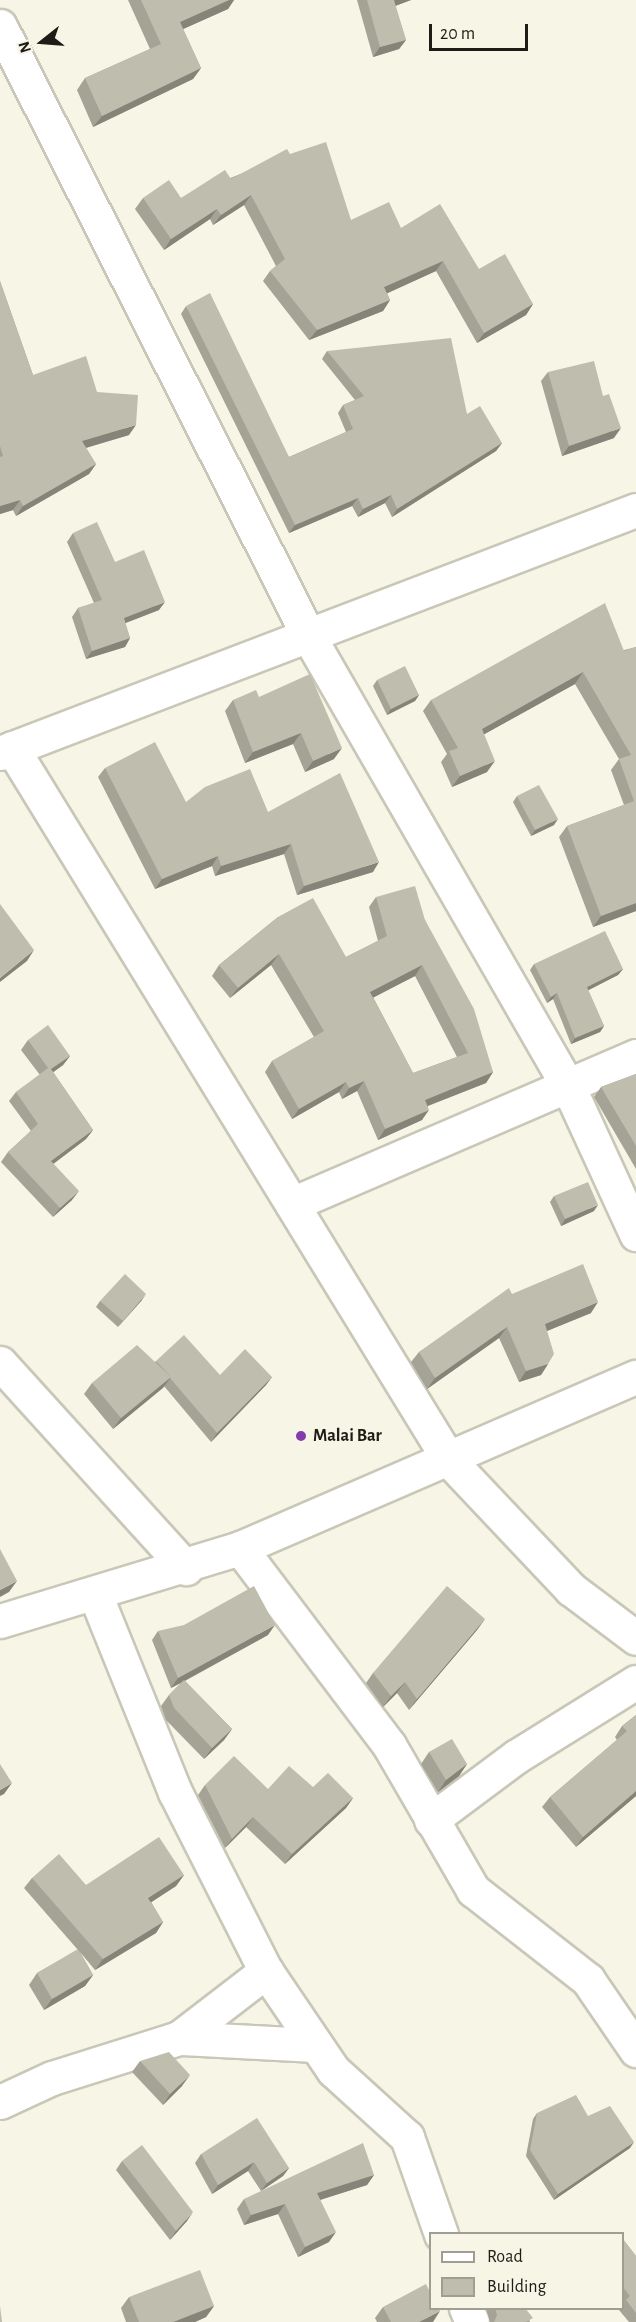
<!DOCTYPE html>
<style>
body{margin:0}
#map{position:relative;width:636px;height:2322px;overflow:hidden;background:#f7f5e5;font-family:"Alegreya Sans",sans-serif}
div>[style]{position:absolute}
.roads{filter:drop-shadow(2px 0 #c9c7b7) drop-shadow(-2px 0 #c9c7b7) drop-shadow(0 2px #c9c7b7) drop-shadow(0 -2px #c9c7b7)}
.minor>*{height:33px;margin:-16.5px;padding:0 16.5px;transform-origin:16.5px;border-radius:16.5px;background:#fff}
.wall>*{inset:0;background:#a4a395}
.shaded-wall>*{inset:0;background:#868479}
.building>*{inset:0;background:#bfbdad}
.dots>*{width:16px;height:16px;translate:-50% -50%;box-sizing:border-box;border:3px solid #f7f5e5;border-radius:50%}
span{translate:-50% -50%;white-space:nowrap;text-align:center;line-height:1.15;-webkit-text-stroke:6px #f7f5e5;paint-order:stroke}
.poi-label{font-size:18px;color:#1d1c17;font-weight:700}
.left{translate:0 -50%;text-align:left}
.legend{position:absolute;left:429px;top:2232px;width:195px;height:78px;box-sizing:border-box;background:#f7f5e5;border:2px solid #a09e93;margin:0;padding:8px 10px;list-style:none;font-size:18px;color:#1d1c17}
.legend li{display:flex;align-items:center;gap:12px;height:30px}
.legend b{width:30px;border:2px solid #a09e93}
.north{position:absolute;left:12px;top:12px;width:60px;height:60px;-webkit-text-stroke:4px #f7f5e5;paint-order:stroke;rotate:253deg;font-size:16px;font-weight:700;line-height:24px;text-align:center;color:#1d1c17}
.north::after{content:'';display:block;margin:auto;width:21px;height:27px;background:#1d1c17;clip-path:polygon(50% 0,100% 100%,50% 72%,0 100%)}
.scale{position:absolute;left:429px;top:24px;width:99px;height:27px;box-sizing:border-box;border:3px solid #1d1c17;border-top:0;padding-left:8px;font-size:18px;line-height:21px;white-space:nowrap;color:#1d1c17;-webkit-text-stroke:4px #f7f5e5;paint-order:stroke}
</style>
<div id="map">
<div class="roads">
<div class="minor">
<i style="left:0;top:26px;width:682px;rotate:63.17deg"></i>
<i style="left:308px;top:635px;width:523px;rotate:60.05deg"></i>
<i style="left:569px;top:1088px;width:161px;rotate:65.3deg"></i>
<i style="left:12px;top:748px;width:835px;rotate:58.46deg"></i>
<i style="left:449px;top:1460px;width:178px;rotate:46.6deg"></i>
<i style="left:571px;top:1589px;width:81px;rotate:37deg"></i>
<i style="left:0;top:753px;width:681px;rotate:-20.91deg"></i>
<i style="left:292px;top:1204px;width:374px;rotate:-23.3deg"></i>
<i style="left:0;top:1363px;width:277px;rotate:47.8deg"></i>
<i style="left:240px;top:1548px;width:247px;rotate:52.9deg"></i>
<i style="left:389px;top:1745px;width:168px;rotate:59.9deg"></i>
<i style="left:473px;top:1890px;width:146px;rotate:38deg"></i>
<i style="left:588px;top:1980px;width:85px;rotate:55.6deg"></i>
<i style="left:95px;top:1594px;width:214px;rotate:68deg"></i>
<i style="left:175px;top:1792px;width:201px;rotate:63.1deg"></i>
<i style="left:266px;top:1971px;width:120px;rotate:55.9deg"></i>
<i style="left:333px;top:2070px;width:100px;rotate:42.2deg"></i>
<i style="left:407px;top:2137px;width:103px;rotate:70.7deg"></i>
<i style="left:0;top:1621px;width:251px;rotate:-16.9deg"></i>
<i style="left:240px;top:1548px;width:431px;rotate:-23.4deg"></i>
<i style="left:431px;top:1820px;width:107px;rotate:-36.7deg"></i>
<i style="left:517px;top:1756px;width:140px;rotate:-31.9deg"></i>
<i style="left:179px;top:2038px;width:134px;rotate:3deg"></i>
<i style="left:0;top:2102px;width:57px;rotate:-24.8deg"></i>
<i style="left:52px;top:2078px;width:133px;rotate:-17.5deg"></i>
<i style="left:179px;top:2038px;width:110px;rotate:-37.6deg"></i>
<i style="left:466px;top:2308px;width:15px;rotate:67deg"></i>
</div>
</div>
<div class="wall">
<i style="clip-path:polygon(128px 0,234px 0,228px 9px,183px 29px,201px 68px,193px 79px,93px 127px,77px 90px,85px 78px,150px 49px)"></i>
<i style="clip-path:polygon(357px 0,411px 0,395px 6px,406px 40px,399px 49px,373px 57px)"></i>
<i style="clip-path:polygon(290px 154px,351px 220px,401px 228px,479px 269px,533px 304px,526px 315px,477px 343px,436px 271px,387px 293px,390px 300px,383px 311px,309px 340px,263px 281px,270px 271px,276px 266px,244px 205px,213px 225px,210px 219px,164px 250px,135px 209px,143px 198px,181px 198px)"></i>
<i style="clip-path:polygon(0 281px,33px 375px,97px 392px,129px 435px,86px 448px,96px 464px,89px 474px,16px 516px,13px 510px,0 514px)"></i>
<i style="clip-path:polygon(186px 306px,289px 457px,346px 432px,338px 413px,343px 405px,355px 400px,322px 359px,327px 351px,467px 414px,502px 443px,496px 451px,392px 517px,385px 503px,358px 517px,352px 506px,289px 533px,181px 314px)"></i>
<i style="clip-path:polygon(548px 372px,603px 396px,614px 438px,562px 456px,541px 381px)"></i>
<i style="clip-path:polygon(73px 533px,115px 562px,159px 610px,125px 623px,130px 638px,125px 647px,86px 659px,72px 617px,78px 608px,94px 603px,67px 542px)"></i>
<i style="clip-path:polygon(636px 647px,636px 911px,593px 927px,559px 837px,567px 826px,624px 805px,611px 770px,619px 759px,575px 684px,484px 734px,487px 772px,452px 787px,441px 762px,447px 754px,423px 711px,431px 700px)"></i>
<i style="clip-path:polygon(377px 680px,419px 695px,415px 701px,387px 715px,373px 686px)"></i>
<i style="clip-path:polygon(259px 697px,334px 759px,305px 772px,293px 744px,245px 763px,225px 711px,233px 700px)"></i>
<i style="clip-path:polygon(105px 768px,186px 802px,268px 812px,373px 872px,297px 895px,284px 854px,215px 876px,212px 866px,155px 889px,98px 777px)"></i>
<i style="clip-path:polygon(517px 796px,554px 825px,531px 836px,513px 802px)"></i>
<i style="clip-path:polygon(evenodd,376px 897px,425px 920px,493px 1072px,486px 1083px,428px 1106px,422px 1120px,378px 1140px,357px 1091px,342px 1099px,339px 1092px,292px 1119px,265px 1072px,272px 1061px,314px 1037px,271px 965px,230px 998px,212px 976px,219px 965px,278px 917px,346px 957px,378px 941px,369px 907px,376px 897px,415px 976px,457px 1057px,413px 1073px,373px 997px,415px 976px)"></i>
<i style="clip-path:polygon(534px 964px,623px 969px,618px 975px,588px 990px,604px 1026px,600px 1032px,571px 1044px,553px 999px,547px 1003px,530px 970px)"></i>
<i style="clip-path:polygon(28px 1040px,70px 1056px,63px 1065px,53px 1072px,93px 1130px,86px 1139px,53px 1164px,72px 1200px,53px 1217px,1px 1162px,8px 1152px,31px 1131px,9px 1101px,16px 1092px,40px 1075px,21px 1050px)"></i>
<i style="clip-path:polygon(636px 1074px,636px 1169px,594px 1097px,601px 1087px)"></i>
<i style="clip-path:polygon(554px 1196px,594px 1211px,561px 1226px,550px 1202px)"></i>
<i style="clip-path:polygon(512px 1294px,591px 1313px,547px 1331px,548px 1364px,541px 1375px,519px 1382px,499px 1338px,427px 1389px,411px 1362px,419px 1352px)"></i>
<i style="clip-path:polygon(142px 1300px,118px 1327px,96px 1307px,100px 1301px)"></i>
<i style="clip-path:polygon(156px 1361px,220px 1375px,272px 1377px,266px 1385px,211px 1442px,164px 1386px,113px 1429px,84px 1394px,92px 1383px,155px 1362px)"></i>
<i style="clip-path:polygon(485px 1619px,477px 1630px,409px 1710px,397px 1693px,383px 1707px,366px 1683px,373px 1673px)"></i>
<i style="clip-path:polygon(158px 1631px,268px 1635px,185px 1681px,232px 1729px,224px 1740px,204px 1759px,166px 1720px,161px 1706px,169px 1695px,181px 1683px,171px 1688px,152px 1640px)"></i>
<i style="clip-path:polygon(636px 1715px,636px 1796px,576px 1847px,542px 1807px,550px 1797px,617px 1740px,615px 1737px,622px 1726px)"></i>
<i style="clip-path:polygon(429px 1752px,467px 1764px,459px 1776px,438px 1792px,421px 1764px)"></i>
<i style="clip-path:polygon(205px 1785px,268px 1789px,313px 1787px,353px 1798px,346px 1808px,285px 1864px,246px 1827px,225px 1848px,198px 1795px)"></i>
<i style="clip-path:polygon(184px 1875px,176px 1886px,151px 1902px,163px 1922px,156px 1933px,95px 1970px,80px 1952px,93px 1975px,85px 1986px,44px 2010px,29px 1985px,37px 1973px,78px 1950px,24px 1888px,32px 1878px,86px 1885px)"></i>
<i style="clip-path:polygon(140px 2061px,182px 2086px,163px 2105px,132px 2072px)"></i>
<i style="clip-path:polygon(537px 2113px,588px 2116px,630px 2148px,554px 2200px,526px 2156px,533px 2119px)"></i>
<i style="clip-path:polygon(201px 2154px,289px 2168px,283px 2176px,261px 2191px,248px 2171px,212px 2194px,195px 2163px)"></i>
<i style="clip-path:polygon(122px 2161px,187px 2221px,170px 2240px,116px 2170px)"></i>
<i style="clip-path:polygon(374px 2175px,367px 2185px,320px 2200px,329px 2242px,298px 2257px,278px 2214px,244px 2225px,237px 2209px,244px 2199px)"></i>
<i style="clip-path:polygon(622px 2238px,636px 2256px,636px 2322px,629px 2322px,619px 2310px,620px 2308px,622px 2308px)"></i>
<i style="clip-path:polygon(129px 2297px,214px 2306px,206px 2317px,195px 2322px,126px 2322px,121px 2308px)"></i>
<i style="clip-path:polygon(383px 2307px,433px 2322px,377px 2322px,375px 2318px)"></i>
<i style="clip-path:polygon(486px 2308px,525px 2308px,530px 2322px,490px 2322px)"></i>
</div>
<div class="shaded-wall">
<i style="clip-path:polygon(229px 0,234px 0,228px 9px,172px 34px,180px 22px)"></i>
<i style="clip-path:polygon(393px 0,411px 0,387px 9px)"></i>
<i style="clip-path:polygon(406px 40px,399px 49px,373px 57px,380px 47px)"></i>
<i style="clip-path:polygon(201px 68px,193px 79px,93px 127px,102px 116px)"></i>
<i style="clip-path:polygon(251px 195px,244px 205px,213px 225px,221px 215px)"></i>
<i style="clip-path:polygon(217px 209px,210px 219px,164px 250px,171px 239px)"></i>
<i style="clip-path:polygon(443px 261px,436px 271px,377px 298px,384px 287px)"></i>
<i style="clip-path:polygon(390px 300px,383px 311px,309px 340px,317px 330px)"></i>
<i style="clip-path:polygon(533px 304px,526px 315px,477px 343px,484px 333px)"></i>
<i style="clip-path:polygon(136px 425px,129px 435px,75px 451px,82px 441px)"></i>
<i style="clip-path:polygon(621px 428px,614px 438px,562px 456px,569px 446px)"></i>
<i style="clip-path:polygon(502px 443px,496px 451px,392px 517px,397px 509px)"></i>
<i style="clip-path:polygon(96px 464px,89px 474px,16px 516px,23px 506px)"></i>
<i style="clip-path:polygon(391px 495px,385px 503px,358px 517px,363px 509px)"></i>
<i style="clip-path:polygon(358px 498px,352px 506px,289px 533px,295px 525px)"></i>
<i style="clip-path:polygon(20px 500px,13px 510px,0 514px,0 506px)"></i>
<i style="clip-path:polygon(165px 602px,159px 610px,118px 626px,124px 618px)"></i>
<i style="clip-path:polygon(130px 638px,125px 647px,86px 659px,92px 651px)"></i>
<i style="clip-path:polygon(583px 672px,575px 684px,474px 740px,482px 729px)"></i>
<i style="clip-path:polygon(419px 695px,415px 701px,387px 715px,391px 709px)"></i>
<i style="clip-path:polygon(301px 733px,293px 744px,245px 763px,253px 752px)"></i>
<i style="clip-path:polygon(342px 748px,334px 759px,305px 772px,313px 761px)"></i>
<i style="clip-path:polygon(495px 761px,487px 772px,452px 787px,460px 776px)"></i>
<i style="clip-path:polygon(558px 819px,554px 825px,531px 836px,535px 830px)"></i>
<i style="clip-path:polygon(291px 844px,284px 854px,215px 876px,221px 866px)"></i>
<i style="clip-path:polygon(218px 856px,212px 866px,155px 889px,162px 879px)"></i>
<i style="clip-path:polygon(379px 862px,373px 872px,297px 895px,304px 886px)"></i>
<i style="clip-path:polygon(636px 903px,636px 911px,593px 927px,601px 916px)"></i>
<i style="clip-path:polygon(34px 950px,27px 961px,0 982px,0 978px)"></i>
<i style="clip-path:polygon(279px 954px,271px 965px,230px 998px,238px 988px)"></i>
<i style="clip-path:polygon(422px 965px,415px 976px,363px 1003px,370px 992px)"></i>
<i style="clip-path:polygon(623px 969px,618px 975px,583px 993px,587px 987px)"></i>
<i style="clip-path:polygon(557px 993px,553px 999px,547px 1003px,551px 997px)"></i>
<i style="clip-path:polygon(604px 1026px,600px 1032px,571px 1044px,575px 1038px)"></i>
<i style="clip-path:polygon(70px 1056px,63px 1065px,44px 1079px,51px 1069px)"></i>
<i style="clip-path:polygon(493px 1072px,486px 1083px,417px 1110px,425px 1100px)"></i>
<i style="clip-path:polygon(364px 1081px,357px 1091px,342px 1099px,349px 1088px)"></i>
<i style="clip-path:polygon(346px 1082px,339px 1092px,292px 1119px,299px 1109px)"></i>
<i style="clip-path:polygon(429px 1110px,422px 1120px,378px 1140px,385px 1129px)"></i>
<i style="clip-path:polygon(93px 1130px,86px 1139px,44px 1171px,51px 1161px)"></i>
<i style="clip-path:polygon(79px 1191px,72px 1200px,53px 1217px,60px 1208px)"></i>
<i style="clip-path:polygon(598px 1205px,594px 1211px,561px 1226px,565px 1219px)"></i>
<i style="clip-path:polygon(146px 1294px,142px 1300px,118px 1327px,123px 1321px)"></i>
<i style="clip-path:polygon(598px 1302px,591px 1313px,537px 1335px,545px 1324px)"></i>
<i style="clip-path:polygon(507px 1327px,499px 1338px,427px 1389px,435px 1378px)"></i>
<i style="clip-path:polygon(548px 1364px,541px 1375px,519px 1382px,526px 1371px)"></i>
<i style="clip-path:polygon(171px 1377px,163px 1388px,113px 1429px,121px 1418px)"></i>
<i style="clip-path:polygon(272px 1377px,266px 1385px,211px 1442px,217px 1433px)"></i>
<i style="clip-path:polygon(17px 1581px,9px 1592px,0 1597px,0 1590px)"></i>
<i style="clip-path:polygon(485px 1619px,477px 1630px,409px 1710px,417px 1699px)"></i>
<i style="clip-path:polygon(275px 1625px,268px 1635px,171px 1688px,178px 1678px)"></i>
<i style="clip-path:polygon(405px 1682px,397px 1693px,383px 1707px,391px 1696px)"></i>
<i style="clip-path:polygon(232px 1729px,224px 1740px,204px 1759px,212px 1748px)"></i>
<i style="clip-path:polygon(467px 1764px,459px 1776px,438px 1792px,446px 1780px)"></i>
<i style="clip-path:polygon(12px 1783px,4px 1794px,0 1796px,0 1790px)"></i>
<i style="clip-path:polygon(636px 1791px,636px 1796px,576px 1847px,583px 1837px)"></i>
<i style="clip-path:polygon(353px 1798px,346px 1808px,285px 1864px,292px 1854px)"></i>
<i style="clip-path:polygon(253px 1817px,246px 1827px,225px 1848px,232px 1839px)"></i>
<i style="clip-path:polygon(184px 1875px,176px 1886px,141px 1909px,148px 1898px)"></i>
<i style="clip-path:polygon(163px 1922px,156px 1933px,95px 1970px,103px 1959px)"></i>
<i style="clip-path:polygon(93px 1975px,85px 1986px,44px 2010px,52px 1999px)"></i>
<i style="clip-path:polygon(190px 2075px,182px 2086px,163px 2105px,170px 2094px)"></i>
<i style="clip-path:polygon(634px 2142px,630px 2148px,554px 2200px,558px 2194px)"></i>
<i style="clip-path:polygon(254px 2162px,248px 2171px,212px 2194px,218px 2185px)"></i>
<i style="clip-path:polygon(289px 2168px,283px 2176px,261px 2191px,267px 2183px)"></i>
<i style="clip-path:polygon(374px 2175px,367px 2185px,310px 2203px,317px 2193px)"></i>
<i style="clip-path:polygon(285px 2204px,278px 2214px,244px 2225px,251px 2215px)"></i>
<i style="clip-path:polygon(193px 2212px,187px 2221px,170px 2240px,176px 2231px)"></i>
<i style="clip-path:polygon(336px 2232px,329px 2242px,298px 2257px,305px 2247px)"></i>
<i style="clip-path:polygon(214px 2306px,206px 2317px,195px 2322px,173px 2322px)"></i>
<i style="clip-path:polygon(440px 2311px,433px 2322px,419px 2322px)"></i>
</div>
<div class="building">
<i style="clip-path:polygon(141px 0,229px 0,180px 22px,201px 68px,102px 116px,85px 78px,161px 44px)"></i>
<i style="clip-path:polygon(367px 0,394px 0,406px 40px,380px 47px)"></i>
<i style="clip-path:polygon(326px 142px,351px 220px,389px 202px,401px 228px,440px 204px,479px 269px,505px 254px,533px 304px,484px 333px,443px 261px,384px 287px,390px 300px,317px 330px,270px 271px,285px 259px,251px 195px,221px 215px,217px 209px,171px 239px,143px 198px,169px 180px,181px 198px,225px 170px,231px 179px,287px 149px,290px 154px)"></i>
<i style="clip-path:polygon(0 281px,33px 375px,86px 356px,97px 392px,138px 395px,136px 425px,82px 441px,96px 464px,23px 506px,20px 500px,0 506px,0 457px,3px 456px,0 446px)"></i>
<i style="clip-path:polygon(210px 293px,289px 457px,353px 429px,343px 405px,364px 396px,327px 351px,451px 338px,467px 414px,480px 406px,502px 443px,397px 509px,391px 495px,363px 509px,358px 498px,295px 525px,186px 306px)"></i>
<i style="clip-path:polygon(594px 361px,603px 396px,609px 394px,621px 428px,569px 446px,548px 372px)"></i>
<i style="clip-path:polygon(97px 522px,115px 562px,144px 550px,165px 602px,124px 618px,130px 638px,92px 651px,78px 608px,102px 600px,73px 533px)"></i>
<i style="clip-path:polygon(605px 603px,624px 651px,636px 647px,636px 903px,601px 916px,567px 826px,634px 801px,619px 759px,631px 755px,583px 672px,482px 729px,495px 761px,460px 776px,449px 751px,458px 748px,431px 700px)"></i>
<i style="clip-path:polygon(405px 666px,419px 695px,391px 709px,377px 680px)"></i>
<i style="clip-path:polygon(310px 674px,342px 748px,313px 761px,301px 733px,253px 752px,233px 700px,256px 690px,259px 697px)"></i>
<i style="clip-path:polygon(155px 742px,186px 802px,205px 787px,250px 769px,268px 812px,340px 773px,379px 862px,304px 886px,291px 844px,221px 866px,218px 856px,162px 879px,105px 768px)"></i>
<i style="clip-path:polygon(539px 785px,558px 819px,535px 830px,517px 796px)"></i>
<i style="clip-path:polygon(evenodd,415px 886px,425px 920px,474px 1009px,493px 1072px,425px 1100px,429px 1110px,385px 1129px,364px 1081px,349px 1088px,346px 1082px,299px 1109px,272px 1061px,324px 1031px,279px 954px,238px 988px,219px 965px,278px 917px,313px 898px,346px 957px,387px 936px,376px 897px,415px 886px,422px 965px,468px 1053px,413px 1073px,370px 992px,422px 965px)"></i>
<i style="clip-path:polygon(0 904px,34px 950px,0 978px)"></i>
<i style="clip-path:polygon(605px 931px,623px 969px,587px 987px,604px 1026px,575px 1038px,557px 993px,551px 997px,534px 964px)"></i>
<i style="clip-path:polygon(48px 1025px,70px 1056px,51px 1069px,93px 1130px,51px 1161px,79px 1191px,60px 1208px,8px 1152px,38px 1124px,16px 1092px,48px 1068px,28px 1040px)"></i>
<i style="clip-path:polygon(636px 1074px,636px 1146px,601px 1087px)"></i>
<i style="clip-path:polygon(588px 1182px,598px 1205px,565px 1219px,554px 1196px)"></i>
<i style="clip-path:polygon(583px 1264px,598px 1302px,545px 1324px,554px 1354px,548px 1364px,526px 1371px,507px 1327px,435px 1378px,419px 1352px,509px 1288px,512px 1294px)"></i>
<i style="clip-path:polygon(125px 1274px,146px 1294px,123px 1321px,100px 1301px)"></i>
<i style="clip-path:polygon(184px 1335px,220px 1375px,245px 1349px,272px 1377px,217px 1433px,170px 1378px,171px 1377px,156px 1361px)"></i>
<i style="clip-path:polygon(137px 1345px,171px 1377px,121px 1418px,92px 1383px)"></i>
<i style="clip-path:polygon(0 1549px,17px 1581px,0 1590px)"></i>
<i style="clip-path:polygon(254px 1586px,275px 1625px,178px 1678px,158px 1631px,184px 1625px)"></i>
<i style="clip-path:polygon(447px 1586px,485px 1619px,417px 1699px,405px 1682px,391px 1696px,373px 1673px)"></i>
<i style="clip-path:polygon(184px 1680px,232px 1729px,212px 1748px,174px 1708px,169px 1695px)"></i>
<i style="clip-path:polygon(636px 1715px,636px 1791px,583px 1837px,550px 1797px,627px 1731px,622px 1726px)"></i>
<i style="clip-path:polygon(452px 1739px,467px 1764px,446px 1780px,429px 1752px)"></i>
<i style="clip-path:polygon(234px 1756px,268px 1789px,289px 1766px,313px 1787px,328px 1773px,353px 1798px,292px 1854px,253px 1817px,232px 1839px,205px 1785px)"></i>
<i style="clip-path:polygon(0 1764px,12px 1783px,0 1790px)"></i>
<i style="clip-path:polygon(159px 1837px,184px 1875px,148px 1898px,163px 1922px,103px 1959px,32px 1878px,59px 1854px,86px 1885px)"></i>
<i style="clip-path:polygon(78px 1949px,93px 1975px,52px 1999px,37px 1973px)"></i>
<i style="clip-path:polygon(169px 2052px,190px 2075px,170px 2094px,140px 2061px)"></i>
<i style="clip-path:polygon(576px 2095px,588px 2116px,610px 2106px,634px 2142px,558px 2194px,530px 2150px,537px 2113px)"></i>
<i style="clip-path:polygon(257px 2118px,289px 2168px,267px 2183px,254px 2162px,218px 2185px,201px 2154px)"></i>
<i style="clip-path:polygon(363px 2143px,374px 2175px,317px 2193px,336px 2232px,305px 2247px,285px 2204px,251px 2215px,244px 2199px)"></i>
<i style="clip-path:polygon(142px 2145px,193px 2212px,176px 2231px,122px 2161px)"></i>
<i style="clip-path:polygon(622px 2238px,636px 2256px,636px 2313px,626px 2300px,630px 2296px,622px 2286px)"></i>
<i style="clip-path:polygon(200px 2270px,214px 2306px,173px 2322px,139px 2322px,129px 2297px)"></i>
<i style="clip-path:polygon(426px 2284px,430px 2292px,430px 2308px,439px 2308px,440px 2311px,419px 2322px,391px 2322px,383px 2307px)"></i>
<i style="clip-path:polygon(0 2306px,2px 2322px,0 2322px)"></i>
<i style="clip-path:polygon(495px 2308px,525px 2308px,533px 2318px,526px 2322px,494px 2322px,497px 2315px)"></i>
</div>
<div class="dots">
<i style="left:301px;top:1436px;background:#843bae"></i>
</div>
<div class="poi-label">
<span class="left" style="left:313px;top:1436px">Malai Bar</span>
</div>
<ul class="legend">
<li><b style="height:8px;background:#fff"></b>Road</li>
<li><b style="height:16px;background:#bfbdad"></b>Building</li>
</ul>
<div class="north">N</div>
<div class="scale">20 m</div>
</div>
